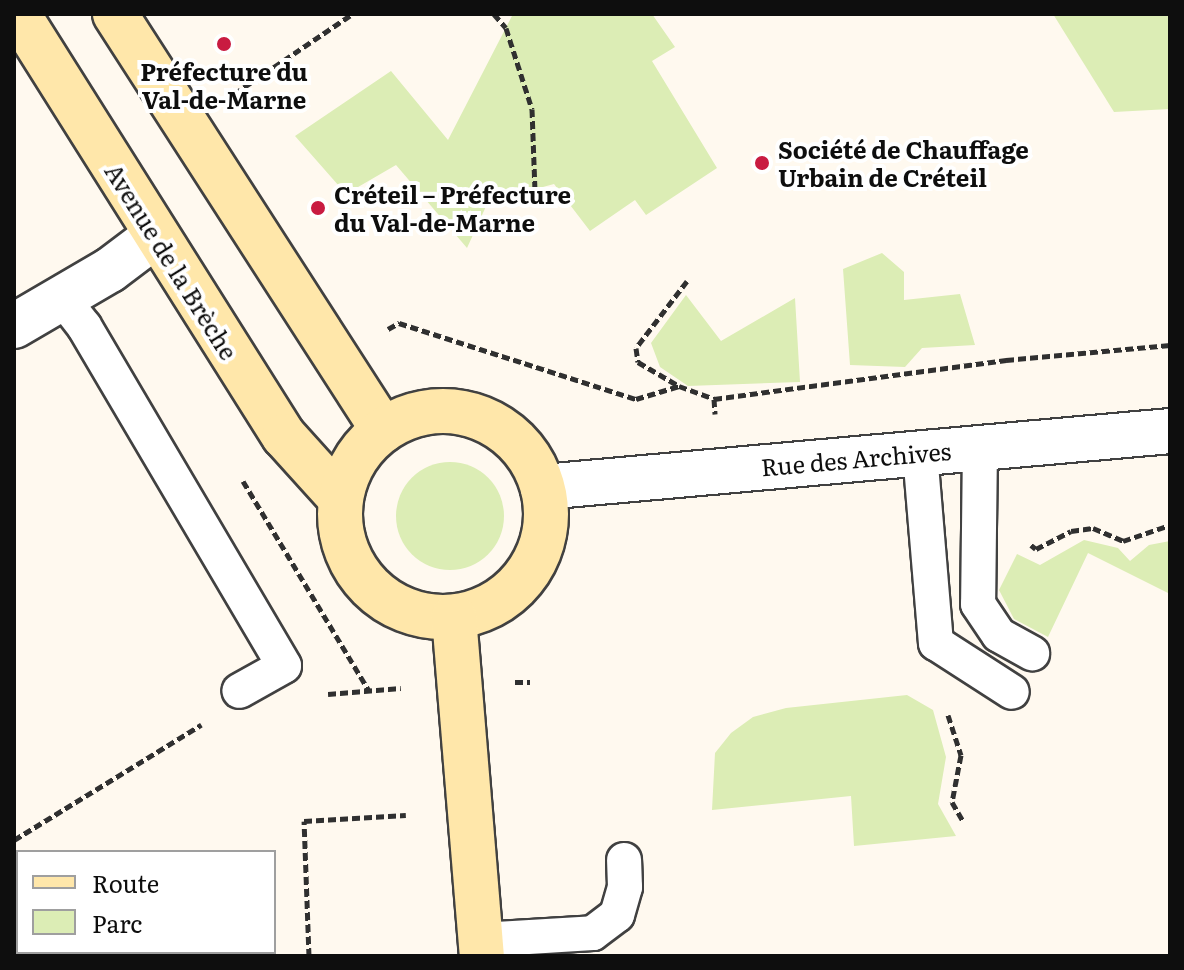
<!DOCTYPE html>
<meta charset="utf-8">
<style>
body{margin:0}
#map{position:relative;width:1184px;height:970px;overflow:hidden;background:#fff9ef;font-family:Literata,serif}
div>[style]{position:absolute}
.green>*{inset:0;background:#dcedb5}
.round{border-radius:50%}
.path>*{height:5px;margin-top:-2.5px;transform-origin:0;background:repeating-linear-gradient(90deg,#303030 0 8px,transparent 0 12px)}
.roads{filter:drop-shadow(2px 0 #414141) drop-shadow(-2px 0 #414141) drop-shadow(0 2px #414141) drop-shadow(0 -2px #414141)}
.lane>*{height:34px;margin:-17px;padding:0 17px;transform-origin:17px;border-radius:17px;background:#fff}
.street>*{height:44px;margin:-22px;padding:0 22px;transform-origin:22px;border-radius:22px;background:#fff}
.secondary>*{height:44px;margin:-22px;padding:0 22px;transform-origin:22px;border-radius:22px;background:#ffe7aa}
.secondary>.ring{margin:-22px;padding:0;box-sizing:content-box;background:none;border:44px solid #ffe7aa;border-radius:50%}
.dots>*{width:22px;height:22px;translate:-50% -50%;box-sizing:border-box;border:4px solid #fff;border-radius:50%}
span{translate:-50% -50%;white-space:nowrap;text-align:center;line-height:1.15;-webkit-text-stroke:8px #fff;paint-order:stroke}
.poi-label{font-size:24px;color:#0e0e0e;font-weight:700}
.left{translate:0 -50%;text-align:left}
.street-label{font-size:24px;color:#0e0e0e}
.frame{position:absolute;inset:0;border:16px solid #0e0e0e;pointer-events:none}
.legend{position:absolute;left:16px;top:850px;width:260px;height:104px;box-sizing:border-box;background:#fff;border:2px solid #9f9f9f;margin:0;padding:10px 14px;list-style:none;font-size:24px;color:#0e0e0e}
.legend li{display:flex;align-items:center;gap:16px;height:40px}
.legend b{width:40px;border:2px solid #9f9f9f}
</style>
<div id="map">
<div class="green">
<i style="clip-path:polygon(513px 14px,652px 14px,675px 47px,652px 61px,717px 168px,646px 215px,635px 200px,590px 231px,554px 184px,488px 202px,467px 248px,396px 165px,346px 194px,295px 136px,391px 71px,448px 140px)"></i>
<i style="clip-path:polygon(1053px 14px,1170px 14px,1170px 109px,1114px 112px)"></i>
<i style="clip-path:polygon(882px 253px,904px 272px,904px 300px,960px 294px,975px 345px,922px 348px,905px 367px,850px 365px,843px 269px)"></i>
<i style="clip-path:polygon(686px 295px,721px 341px,795px 298px,800px 382px,688px 386px,660px 367px,651px 343px)"></i>
<i class="round" style="left:396px;top:462px;width:108px;height:108px"></i>
<i style="clip-path:polygon(1084px 540px,1118px 548px,1130px 561px,1149px 545px,1170px 541px,1170px 594px,1088px 553px,1048px 637px,1014px 619px,999px 590px,1017px 554px,1040px 565px)"></i>
<i style="clip-path:polygon(907px 695px,933px 710px,946px 757px,938px 804px,956px 836px,854px 846px,851px 796px,712px 810px,715px 753px,731px 733px,753px 717px,786px 708px)"></i>
</div>
<div class="path">
<i style="left:494px;top:14px;width:18px;rotate:49deg"></i>
<i style="left:506px;top:28px;width:85px;rotate:72.2deg"></i>
<i style="left:532px;top:109px;width:80px;rotate:87.9deg"></i>
<i style="left:234px;top:94px;width:143px;rotate:-34.1deg"></i>
<i style="left:687px;top:281px;width:84px;rotate:127.3deg"></i>
<i style="left:636px;top:348px;width:14px;rotate:82deg"></i>
<i style="left:638px;top:362px;width:48px;rotate:30.3deg"></i>
<i style="left:679px;top:386px;width:37px;rotate:20deg"></i>
<i style="left:714px;top:399px;width:15px;rotate:86deg"></i>
<i style="left:388px;top:329px;width:13px;rotate:-29deg"></i>
<i style="left:399px;top:323px;width:249px;rotate:17.8deg"></i>
<i style="left:636px;top:399px;width:45px;rotate:-16.8deg"></i>
<i style="left:714px;top:399px;width:295px;rotate:-7.6deg"></i>
<i style="left:1006px;top:360px;width:165px;rotate:-5.2deg"></i>
<i style="left:243px;top:481px;width:245px;rotate:59deg"></i>
<i style="left:1031px;top:545px;width:6px;rotate:39deg"></i>
<i style="left:1036px;top:549px;width:39px;rotate:-27deg"></i>
<i style="left:1071px;top:531px;width:22px;rotate:-8deg"></i>
<i style="left:1093px;top:528px;width:33px;rotate:23deg"></i>
<i style="left:1123px;top:541px;width:50px;rotate:-18.8deg"></i>
<i style="left:515px;top:682px;width:15px"></i>
<i style="left:328px;top:694px;width:73px;rotate:-4.7deg"></i>
<i style="left:948px;top:715px;width:42px;rotate:72deg"></i>
<i style="left:961px;top:755px;width:48px;rotate:100.8deg"></i>
<i style="left:952px;top:802px;width:22px;rotate:60deg"></i>
<i style="left:14px;top:840px;width:220px;rotate:-31.6deg"></i>
<i style="left:309px;top:956px;width:135px;rotate:-92.1deg"></i>
<i style="left:304px;top:821px;width:102px;rotate:-3.4deg"></i>
</div>
<div class="roads">
<div class="lane">
<i style="left:62px;top:298px;width:36px;rotate:52deg"></i>
<i style="left:84px;top:326px;width:394px;rotate:59.5deg"></i>
<i style="left:284px;top:666px;width:51px;rotate:150.9deg"></i>
<i style="left:980px;top:447px;width:157px;rotate:90.7deg"></i>
<i style="left:978px;top:604px;width:37px;rotate:56deg"></i>
<i style="left:999px;top:635px;width:38px;rotate:29deg"></i>
<i style="left:920px;top:453px;width:191px;rotate:85.2deg"></i>
<i style="left:936px;top:643px;width:90px;rotate:32.8deg"></i>
<i style="left:480px;top:940px;width:113px;rotate:-3.5deg"></i>
<i style="left:593px;top:933px;width:30px;rotate:-37deg"></i>
<i style="left:617px;top:915px;width:29px;rotate:-74deg"></i>
<i style="left:625px;top:887px;width:27px;rotate:-92deg"></i>
</div>
<div class="street">
<i style="left:14px;top:326px;width:111px;rotate:-30.3deg"></i>
<i style="left:110px;top:270px;width:56px;rotate:-37.1deg"></i>
<i style="left:543px;top:487px;width:629px;rotate:-5.1deg"></i>
</div>
<div class="secondary">
<i style="left:18px;top:14px;width:499px;rotate:57.8deg"></i>
<i style="left:284px;top:436px;width:84px;rotate:47.9deg"></i>
<i style="left:115px;top:14px;width:495px;rotate:57.2deg"></i>
<i class="ring" style="left:340px;top:411px;width:162px;height:162px"></i>
<i style="left:454px;top:617px;width:340px;rotate:85.3deg"></i>
</div>
</div>
<div class="dots">
<i style="left:224px;top:44px;background:#c91b41"></i>
<i style="left:762px;top:163px;background:#c91b41"></i>
<i style="left:318px;top:208px;background:#c91b41"></i>
</div>
<div class="poi-label">
<span style="left:224px;top:85px">Préfecture du<br>Val-de-Marne</span>
<span class="left" style="left:778px;top:163px">Société de Chauffage<br>Urbain de Créteil</span>
<span class="left" style="left:334px;top:208px">Créteil – Préfecture<br>du Val-de-Marne</span>
</div>
<div class="street-label">
<span style="left:172px;top:261px;rotate:58deg">Avenue de la Brèche</span>
<span style="left:856px;top:458px;rotate:-5deg">Rue des Archives</span>
</div>
<div class="frame"></div>
<ul class="legend">
<li><b style="height:10px;background:#ffe7aa"></b>Route</li>
<li><b style="height:22px;background:#dcedb5"></b>Parc</li>
</ul>
</div>
